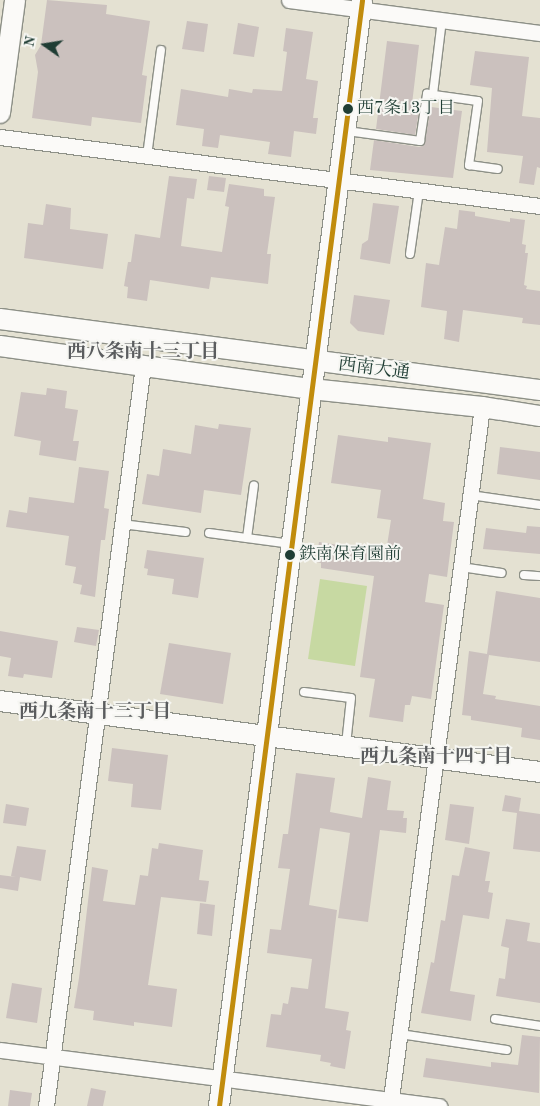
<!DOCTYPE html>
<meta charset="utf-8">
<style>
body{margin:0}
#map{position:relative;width:540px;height:1106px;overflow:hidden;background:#e4e1d2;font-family:"Old Standard TT","Noto Serif JP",serif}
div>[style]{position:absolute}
.green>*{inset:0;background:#c7d9a2}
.building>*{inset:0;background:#cbc1be}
.roads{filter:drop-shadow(1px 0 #8d9087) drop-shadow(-1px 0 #8d9087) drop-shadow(0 1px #8d9087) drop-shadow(0 -1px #8d9087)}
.service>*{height:8px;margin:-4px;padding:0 4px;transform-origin:4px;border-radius:4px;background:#fbfaf8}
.minor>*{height:15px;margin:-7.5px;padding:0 7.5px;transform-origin:7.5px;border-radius:7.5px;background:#fbfaf8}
.tertiary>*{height:20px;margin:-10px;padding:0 10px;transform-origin:10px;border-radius:10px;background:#fbfaf8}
.bus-1>*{height:5px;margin:-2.5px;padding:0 2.5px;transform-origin:2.5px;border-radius:2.5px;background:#c18c0d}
.dots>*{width:14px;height:14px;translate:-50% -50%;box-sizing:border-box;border:2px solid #f6f6f2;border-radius:50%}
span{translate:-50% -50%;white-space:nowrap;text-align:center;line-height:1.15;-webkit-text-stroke:4px #f6f6f2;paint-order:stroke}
.bus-label{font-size:17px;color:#1f3d34}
.left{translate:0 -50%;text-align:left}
.street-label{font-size:18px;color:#1f3d34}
.neighbourhood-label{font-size:19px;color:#5a5c5e;font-weight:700}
.north{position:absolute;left:20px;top:20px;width:50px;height:50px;-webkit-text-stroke:4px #f6f6f2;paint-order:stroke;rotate:283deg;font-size:14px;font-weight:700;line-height:20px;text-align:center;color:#1f3d34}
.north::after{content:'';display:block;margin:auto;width:18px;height:22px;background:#1f3d34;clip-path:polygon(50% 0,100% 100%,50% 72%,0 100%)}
</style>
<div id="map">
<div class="green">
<i style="clip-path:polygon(320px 579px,367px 586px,355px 666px,308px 659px)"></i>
</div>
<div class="building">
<i style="clip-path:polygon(47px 0,107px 5px,106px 14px,150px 21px,142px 75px,147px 76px,141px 123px,92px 117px,91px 126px,32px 118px,38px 72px,35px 55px,41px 45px)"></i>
<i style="clip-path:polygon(187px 21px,208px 24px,204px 52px,182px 49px)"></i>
<i style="clip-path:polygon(238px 23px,259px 27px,254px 57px,233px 54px)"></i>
<i style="clip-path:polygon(286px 28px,313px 32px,306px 79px,318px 81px,313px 118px,318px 118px,316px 134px,294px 131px,291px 157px,268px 154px,270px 142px,220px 135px,218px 148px,202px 146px,204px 129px,176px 125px,181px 89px,228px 97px,229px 89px,252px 93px,253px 89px,282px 91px,287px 52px,283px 51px)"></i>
<i style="clip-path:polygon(387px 41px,419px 45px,412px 104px,420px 105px,415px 135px,376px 129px)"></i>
<i style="clip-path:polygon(475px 51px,529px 57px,522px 116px,540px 118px,540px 168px,537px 167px,534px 185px,519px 183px,523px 156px,487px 152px,492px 88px,470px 85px)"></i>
<i style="clip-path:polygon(431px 107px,462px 111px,453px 178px,370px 170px,374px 140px,419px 147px,424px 145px)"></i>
<i style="clip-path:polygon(169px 176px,197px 179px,194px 199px,187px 198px,181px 246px,222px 252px,229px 207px,225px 206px,229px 184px,264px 189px,264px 196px,275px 197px,267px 254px,271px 254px,268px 284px,211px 277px,209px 289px,150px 280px,147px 301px,127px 298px,128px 287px,124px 286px,128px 262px,131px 262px,135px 234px,160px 238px)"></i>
<i style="clip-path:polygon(209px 176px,226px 178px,224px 192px,207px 190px)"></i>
<i style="clip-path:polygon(373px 203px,399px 206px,390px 264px,360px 259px,362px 244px,368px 240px)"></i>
<i style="clip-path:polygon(46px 204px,71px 208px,70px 229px,108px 234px,103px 269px,24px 258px,28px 223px,43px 225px)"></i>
<i style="clip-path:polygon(459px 210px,475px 212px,475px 216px,510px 222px,510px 218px,525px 220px,522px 244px,526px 245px,525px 253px,528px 253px,524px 285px,527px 286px,526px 289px,540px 291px,540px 325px,522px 323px,523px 318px,463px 310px,459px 342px,444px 339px,447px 311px,421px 307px,426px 263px,439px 265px,445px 227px,457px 229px)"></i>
<i style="clip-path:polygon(354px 295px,390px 300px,384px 335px,358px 331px,350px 323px)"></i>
<i style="clip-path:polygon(47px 388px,67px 391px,65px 408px,78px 410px,73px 441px,79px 441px,76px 461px,39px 455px,41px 441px,14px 436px,21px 392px,46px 395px)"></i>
<i style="clip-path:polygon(219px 424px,251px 428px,241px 495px,204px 490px,201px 513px,142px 504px,147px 474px,159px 476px,163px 449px,191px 454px,195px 425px,218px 429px)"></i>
<i style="clip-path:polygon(338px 435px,388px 442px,388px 437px,431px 443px,423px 499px,445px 503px,443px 521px,454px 522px,447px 577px,429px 574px,425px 602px,444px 605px,431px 699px,412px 696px,410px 705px,405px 705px,403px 722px,369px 717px,375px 679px,360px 677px,374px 576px,321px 568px,321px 563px,316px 562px,319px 542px,386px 552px,391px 520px,377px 518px,381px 490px,331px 483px)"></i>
<i style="clip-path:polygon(500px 447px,540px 452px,540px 480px,497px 474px)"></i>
<i style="clip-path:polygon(79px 467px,109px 471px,104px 508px,109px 509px,105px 540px,101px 540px,95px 597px,80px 594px,82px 585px,73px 583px,76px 567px,65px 565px,69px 536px,6px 527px,9px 510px,27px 513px,29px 497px,74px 503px)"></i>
<i style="clip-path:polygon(527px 526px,540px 527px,540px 554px,483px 549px,486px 528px,526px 533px)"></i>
<i style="clip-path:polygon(147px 550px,204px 558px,198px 598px,172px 594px,174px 579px,147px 575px,148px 569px,144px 568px)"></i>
<i style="clip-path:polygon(496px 591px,540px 598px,540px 662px,489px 655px,483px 694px,496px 696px,495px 699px,540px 706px,540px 740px,521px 737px,522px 728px,471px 720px,471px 716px,462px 715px,469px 651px,487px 654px)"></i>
<i style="clip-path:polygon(77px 627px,99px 630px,96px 646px,74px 642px)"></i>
<i style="clip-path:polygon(0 631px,58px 641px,52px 678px,24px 674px,23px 678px,8px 676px,11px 658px,0 656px)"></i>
<i style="clip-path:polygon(169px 643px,231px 653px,223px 704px,160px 694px)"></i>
<i style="clip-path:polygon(112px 748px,168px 755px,161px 810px,131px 807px,133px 784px,108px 781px)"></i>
<i style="clip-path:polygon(296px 773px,335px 778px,330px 812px,362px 818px,368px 777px,391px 781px,387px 810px,404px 811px,403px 818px,407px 818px,406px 833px,380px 830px,368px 922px,338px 918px,350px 833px,320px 828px,309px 905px,337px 910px,325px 1008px,349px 1012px,346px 1030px,351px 1031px,345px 1069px,330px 1066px,331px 1063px,320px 1061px,321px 1055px,266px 1047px,271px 1014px,281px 1015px,283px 1003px,288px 1004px,291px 987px,308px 989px,312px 959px,267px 953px,270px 929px,281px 930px,290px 869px,278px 868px,283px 834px,288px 834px)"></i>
<i style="clip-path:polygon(505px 795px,521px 798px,519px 811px,540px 814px,540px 852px,513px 849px,517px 813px,502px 811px)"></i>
<i style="clip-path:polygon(6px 804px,29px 808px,26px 826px,3px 823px)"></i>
<i style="clip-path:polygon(450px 804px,474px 807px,469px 844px,445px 840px)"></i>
<i style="clip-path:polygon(159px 843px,203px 850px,199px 880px,209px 881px,206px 902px,161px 897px,148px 985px,177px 989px,172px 1027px,134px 1022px,134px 1026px,93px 1020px,94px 1011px,74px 1008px,79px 978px,92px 867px,108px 870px,103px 901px,135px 905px,140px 875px,148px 876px,152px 848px,158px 849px)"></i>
<i style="clip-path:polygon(17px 846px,46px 850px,41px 881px,20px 877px,18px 891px,0 888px,0 875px,16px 877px,11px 876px)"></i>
<i style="clip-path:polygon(465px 847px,490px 852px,485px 881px,490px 881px,488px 892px,493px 893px,489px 919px,463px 915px,450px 991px,475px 995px,471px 1021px,421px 1013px,431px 962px,434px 963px,441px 920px,445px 921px,452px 875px,459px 876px)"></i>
<i style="clip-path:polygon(200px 903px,215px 905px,212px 936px,197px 934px)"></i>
<i style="clip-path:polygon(506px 919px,530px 923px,527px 941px,540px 943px,540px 1003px,496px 996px,499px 978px,505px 979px,509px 948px,501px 946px)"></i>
<i style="clip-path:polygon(12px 983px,42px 988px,37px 1023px,6px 1018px)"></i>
<i style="clip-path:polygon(522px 1035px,540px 1037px,539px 1093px,423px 1077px,426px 1058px,491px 1067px,491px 1062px,518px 1065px)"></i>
<i style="clip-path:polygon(91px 1088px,106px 1091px,103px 1106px,87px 1106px)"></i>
<i style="clip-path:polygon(10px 1090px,32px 1093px,30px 1106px,8px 1106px)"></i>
</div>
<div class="roads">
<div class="service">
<i style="left:433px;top:94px;width:75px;rotate:-83.1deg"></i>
<i style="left:347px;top:131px;width:74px;rotate:7.8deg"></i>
<i style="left:420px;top:141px;width:48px;rotate:-81.5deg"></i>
<i style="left:427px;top:94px;width:51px;rotate:7.8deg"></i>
<i style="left:478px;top:101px;width:65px;rotate:98deg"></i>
<i style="left:469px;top:165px;width:29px;rotate:8deg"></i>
<i style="left:147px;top:156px;width:107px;rotate:-82.5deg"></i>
<i style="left:410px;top:254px;width:64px;rotate:-81.9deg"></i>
<i style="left:470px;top:495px;width:71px;rotate:8.1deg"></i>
<i style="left:122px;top:524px;width:64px;rotate:7.1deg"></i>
<i style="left:209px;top:533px;width:83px;rotate:7.6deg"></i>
<i style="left:247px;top:538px;width:53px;rotate:-82.5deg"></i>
<i style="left:461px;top:567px;width:41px;rotate:8.3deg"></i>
<i style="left:524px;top:575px;width:16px;rotate:4deg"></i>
<i style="left:304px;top:692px;width:47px;rotate:7.3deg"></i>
<i style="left:351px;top:698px;width:47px;rotate:96.1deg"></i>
<i style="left:495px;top:1019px;width:46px;rotate:8.8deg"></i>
<i style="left:400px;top:1034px;width:108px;rotate:8.5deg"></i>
</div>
<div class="minor">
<i style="left:289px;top:0;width:253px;rotate:7.5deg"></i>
<i style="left:0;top:137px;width:544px;rotate:7.28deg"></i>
<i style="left:0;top:1050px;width:443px;rotate:7.3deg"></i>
<i style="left:46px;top:1106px;width:747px;rotate:-82.54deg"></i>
<i style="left:390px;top:1106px;width:705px;rotate:-82.5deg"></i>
</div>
<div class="tertiary">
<i style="left:0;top:113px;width:114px;rotate:-82.4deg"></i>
<i style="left:0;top:319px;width:545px;rotate:7.49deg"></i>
<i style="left:0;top:346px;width:314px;rotate:7.9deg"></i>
<i style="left:311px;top:389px;width:172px;rotate:6deg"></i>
<i style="left:482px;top:407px;width:59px;rotate:8.8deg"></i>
<i style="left:0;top:701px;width:545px;rotate:7.49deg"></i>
<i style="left:219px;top:1106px;width:1115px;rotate:-82.63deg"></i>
</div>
</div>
<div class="bus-1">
<i style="left:219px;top:1106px;width:1115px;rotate:-82.63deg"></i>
</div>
<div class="dots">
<i style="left:348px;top:109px;background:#1f3d34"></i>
<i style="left:290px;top:555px;background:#1f3d34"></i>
</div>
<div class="bus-label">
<span class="left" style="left:357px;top:109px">西7条13丁目</span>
<span class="left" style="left:299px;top:555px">鉄南保育園前</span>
</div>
<div class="street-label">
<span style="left:374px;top:369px;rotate:7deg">西南大通</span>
</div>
<div class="neighbourhood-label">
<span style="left:143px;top:353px">西八条南十三丁目</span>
<span style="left:95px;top:713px">西九条南十三丁目</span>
<span style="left:436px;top:758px">西九条南十四丁目</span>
</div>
<div class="north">N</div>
</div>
